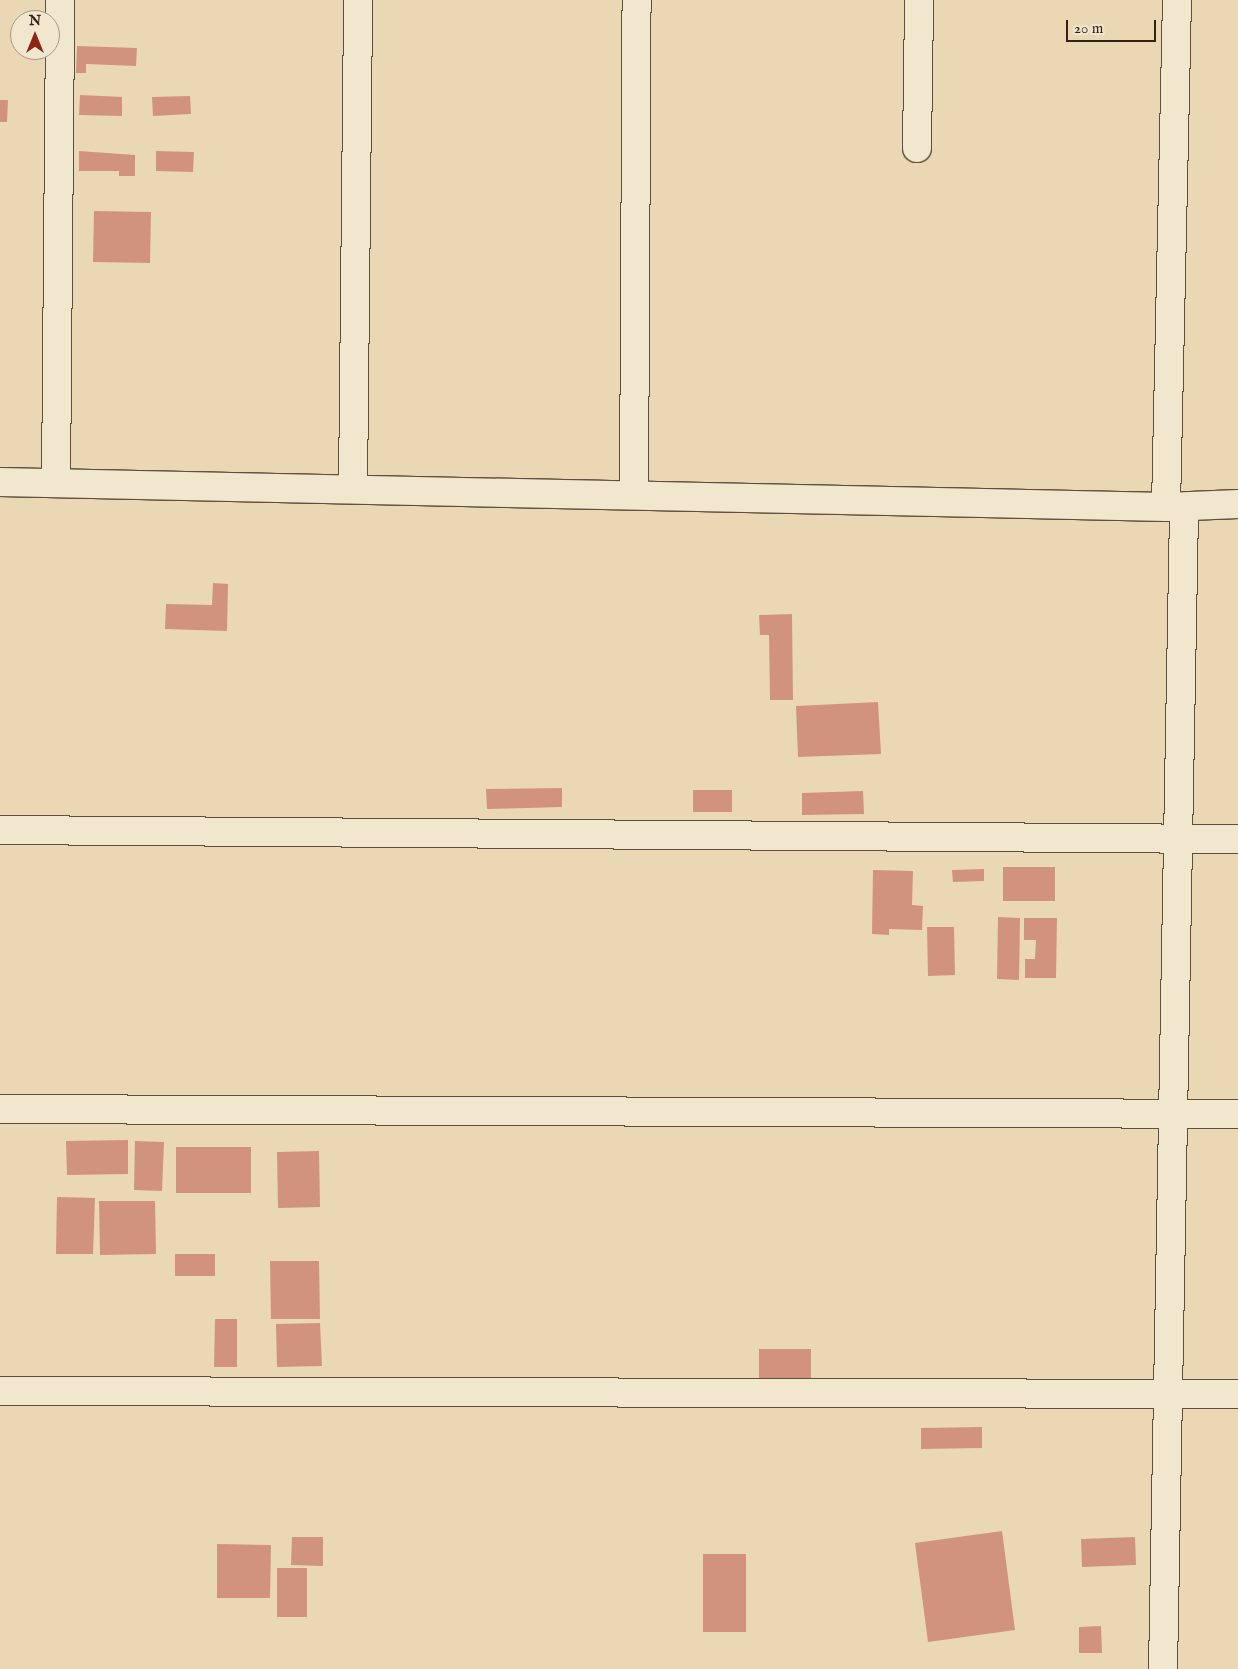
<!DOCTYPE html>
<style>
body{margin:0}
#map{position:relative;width:1238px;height:1669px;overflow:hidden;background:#e9d8b3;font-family:"IM FELL English",serif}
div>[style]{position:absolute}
.building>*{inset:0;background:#d2937e}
.roads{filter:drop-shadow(1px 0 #5f503c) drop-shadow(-1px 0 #5f503c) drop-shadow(0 1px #5f503c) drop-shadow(0 -1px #5f503c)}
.minor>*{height:28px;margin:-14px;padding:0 14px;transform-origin:14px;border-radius:14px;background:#f1e6ce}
span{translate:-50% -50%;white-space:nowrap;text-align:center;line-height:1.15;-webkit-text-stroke:4px #f1e6ce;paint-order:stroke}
.north{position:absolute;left:10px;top:10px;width:50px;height:50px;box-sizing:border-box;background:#f1e6ce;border:1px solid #a49884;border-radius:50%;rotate:0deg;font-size:14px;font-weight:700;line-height:20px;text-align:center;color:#312215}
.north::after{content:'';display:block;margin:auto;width:18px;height:22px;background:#8f2418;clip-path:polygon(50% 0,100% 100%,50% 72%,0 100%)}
.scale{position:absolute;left:1066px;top:20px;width:90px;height:22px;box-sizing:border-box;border:2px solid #312215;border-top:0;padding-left:6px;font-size:15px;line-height:18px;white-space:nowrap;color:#312215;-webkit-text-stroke:4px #f1e6ce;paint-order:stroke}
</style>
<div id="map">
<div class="building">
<i style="clip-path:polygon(77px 46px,137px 48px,136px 66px,86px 64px,86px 73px,76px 73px)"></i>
<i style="clip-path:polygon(80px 95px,122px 97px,122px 116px,79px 115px)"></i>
<i style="clip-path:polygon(190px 96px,191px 114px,153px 116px,152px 97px)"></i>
<i style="clip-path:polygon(0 100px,8px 100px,7px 122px,0 122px)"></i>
<i style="clip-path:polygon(79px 151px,135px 155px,135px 176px,119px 176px,119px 171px,79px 171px)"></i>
<i style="clip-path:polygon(156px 151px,194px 152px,193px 172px,156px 171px)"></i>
<i style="clip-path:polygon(94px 211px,151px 212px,150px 263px,93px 262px)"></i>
<i style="clip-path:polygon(213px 583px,228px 584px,227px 631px,165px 629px,166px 604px,212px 605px)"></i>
<i style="clip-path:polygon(792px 614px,793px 700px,770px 700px,769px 635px,760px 635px,759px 615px)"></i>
<i style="clip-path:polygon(878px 702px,881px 754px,798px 757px,796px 706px)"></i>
<i style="clip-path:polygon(562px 788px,562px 807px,487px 809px,486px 789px)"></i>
<i style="clip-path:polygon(693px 790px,732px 790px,732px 812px,693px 812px)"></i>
<i style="clip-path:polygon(863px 791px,864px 814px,802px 815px,802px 793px)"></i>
<i style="clip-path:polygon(1003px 867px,1055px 867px,1055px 901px,1003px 901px)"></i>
<i style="clip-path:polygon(984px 869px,984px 881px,953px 882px,952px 870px)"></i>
<i style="clip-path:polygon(873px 870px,913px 871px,912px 905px,923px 906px,922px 930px,889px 929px,889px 935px,872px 934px)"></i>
<i style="clip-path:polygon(998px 917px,1020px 918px,1019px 980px,997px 979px)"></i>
<i style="clip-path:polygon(1024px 918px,1057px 918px,1056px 978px,1025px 978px,1025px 959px,1035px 959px,1036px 940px,1024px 940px)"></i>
<i style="clip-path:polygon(927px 927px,954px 927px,955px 975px,928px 976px)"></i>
<i style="clip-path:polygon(128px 1140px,128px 1174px,67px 1175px,66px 1141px)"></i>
<i style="clip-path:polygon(135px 1141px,164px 1142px,162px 1191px,134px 1190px)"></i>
<i style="clip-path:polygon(176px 1147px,251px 1147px,251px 1193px,176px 1193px)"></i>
<i style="clip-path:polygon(319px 1151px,320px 1207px,278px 1208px,277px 1152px)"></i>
<i style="clip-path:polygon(57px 1197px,95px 1198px,93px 1254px,56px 1254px)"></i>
<i style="clip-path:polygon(99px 1201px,155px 1201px,156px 1254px,100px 1255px)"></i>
<i style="clip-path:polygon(175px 1254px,215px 1254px,215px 1276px,175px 1276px)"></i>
<i style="clip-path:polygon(270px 1261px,319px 1261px,320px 1319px,271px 1319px)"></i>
<i style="clip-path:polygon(215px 1319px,237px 1319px,237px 1367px,214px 1367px)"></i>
<i style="clip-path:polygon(320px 1323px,322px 1366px,277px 1367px,276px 1324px)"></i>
<i style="clip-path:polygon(759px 1349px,811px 1349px,811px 1378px,759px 1379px)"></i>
<i style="clip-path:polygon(982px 1427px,982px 1448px,921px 1449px,921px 1428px)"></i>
<i style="clip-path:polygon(1002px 1531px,1015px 1630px,928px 1642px,915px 1543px)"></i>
<i style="clip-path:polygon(292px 1537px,323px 1537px,323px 1566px,291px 1565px)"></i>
<i style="clip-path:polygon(1135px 1537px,1136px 1565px,1082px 1567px,1081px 1539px)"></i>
<i style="clip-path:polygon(217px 1544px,271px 1545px,270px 1598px,217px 1598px)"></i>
<i style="clip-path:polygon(703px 1554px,746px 1554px,746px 1632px,703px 1632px)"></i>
<i style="clip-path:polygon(277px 1568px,307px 1568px,307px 1617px,277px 1617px)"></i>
<i style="clip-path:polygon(1101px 1626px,1102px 1653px,1079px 1653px,1079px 1627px)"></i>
</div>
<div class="roads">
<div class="minor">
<i style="left:917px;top:148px;width:148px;rotate:-89.2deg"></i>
<i style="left:0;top:482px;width:1166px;rotate:1.23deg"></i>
<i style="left:1166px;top:507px;width:72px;rotate:-2.4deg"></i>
<i style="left:56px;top:482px;width:482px;rotate:-89.5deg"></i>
<i style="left:353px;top:488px;width:488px;rotate:-89.4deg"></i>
<i style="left:634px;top:494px;width:494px;rotate:-89.7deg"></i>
<i style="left:1166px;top:507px;width:507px;rotate:-88.76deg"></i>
<i style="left:0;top:830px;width:1238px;rotate:0.42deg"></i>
<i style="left:0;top:1109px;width:1238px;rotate:0.23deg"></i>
<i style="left:0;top:1391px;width:1238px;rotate:0.14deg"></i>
<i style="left:1163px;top:1669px;width:1162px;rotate:-88.96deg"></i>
</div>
</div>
<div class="north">N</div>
<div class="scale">20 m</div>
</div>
